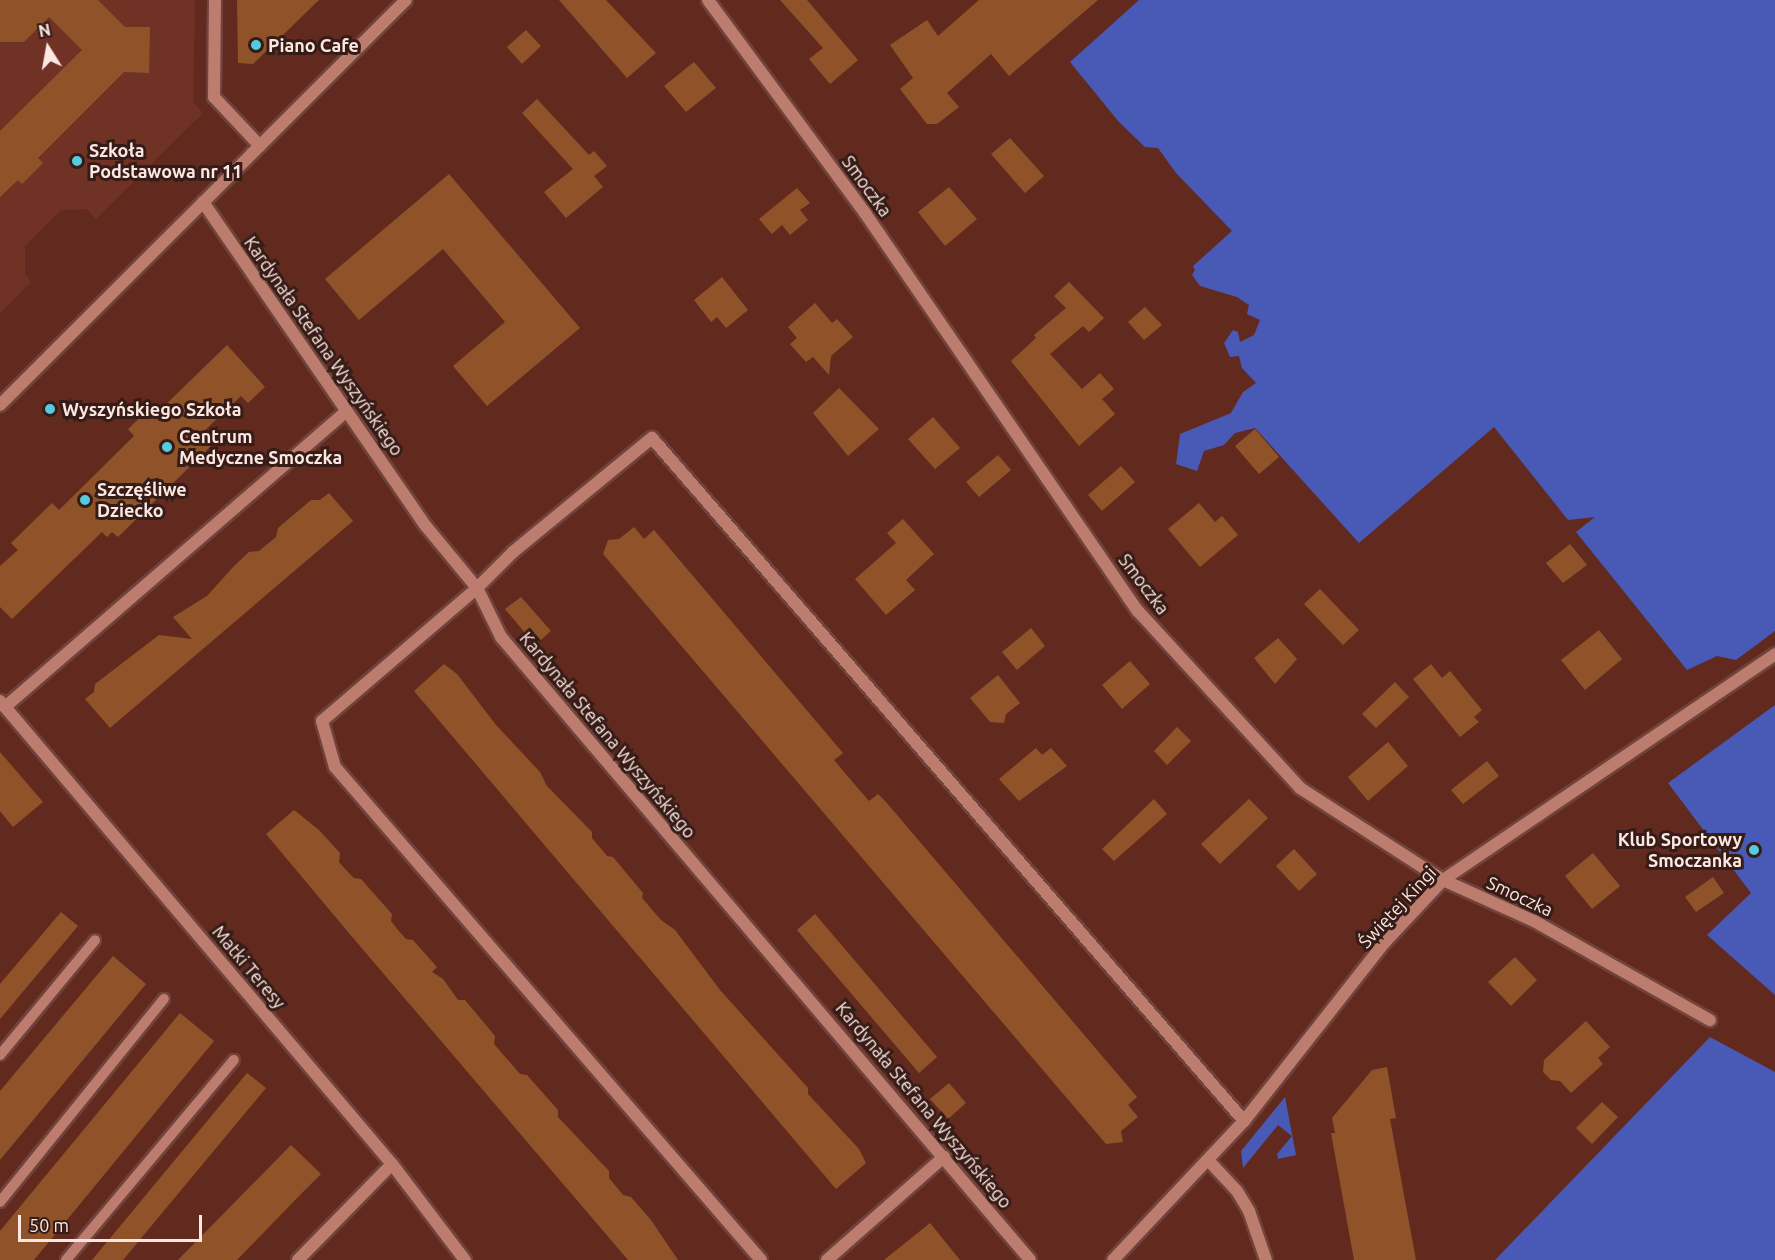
<!DOCTYPE html>
<meta charset="utf-8">
<style>
body{margin:0}
#map{position:relative;width:1775px;height:1260px;overflow:hidden;background:#622a1f;font-family:Ubuntu,sans-serif}
div>[style]{position:absolute}
.built>*{inset:0;background:#713226}
.green>*{inset:0;background:#4859b6}
.building>*{inset:0;background:#905329}
.roads{filter:drop-shadow(2px 0 #70433b) drop-shadow(-2px 0 #70433b) drop-shadow(0 2px #70433b) drop-shadow(0 -2px #70433b)}
.service>*{height:10px;margin:-5px;padding:0 5px;transform-origin:5px;border-radius:5px;background:#bc7c6e}
.minor>*{height:12px;margin:-6px;padding:0 6px;transform-origin:6px;border-radius:6px;background:#bc7c6e}
.dots>*{width:16px;height:16px;translate:-50% -50%;box-sizing:border-box;border:3px solid #361c17;border-radius:50%}
span{translate:-50% -50%;white-space:nowrap;text-align:center;line-height:1.15;-webkit-text-stroke:6px #361c17;paint-order:stroke}
.poi-label{font-size:18px;color:#fde7e2;font-weight:700}
.left{translate:0 -50%;text-align:left}
.right{translate:-100% -50%;text-align:right}
.street-label{font-size:18px;color:#fde7e2}
.north{position:absolute;left:18px;top:18px;width:60px;height:60px;-webkit-text-stroke:4px #361c17;paint-order:stroke;rotate:349deg;font-size:16px;font-weight:700;line-height:24px;text-align:center;color:#fde7e2}
.north::after{content:'';display:block;margin:auto;width:21px;height:27px;background:#fde7e2;clip-path:polygon(50% 0,100% 100%,50% 72%,0 100%)}
.scale{position:absolute;left:18px;top:1215px;width:184px;height:27px;box-sizing:border-box;border:3px solid #fde7e2;border-top:0;padding-left:8px;font-size:18px;line-height:21px;white-space:nowrap;color:#fde7e2;-webkit-text-stroke:4px #361c17;paint-order:stroke}
</style>
<div id="map">
<div class="built">
<i style="clip-path:polygon(0 0,195px 0,193px 102px,203px 113px,96px 219px,87px 209px,61px 210px,25px 246px,25px 274px,31px 282px,0 313px)"></i>
</div>
<div class="green">
<i style="clip-path:polygon(1139px 0,1775px 0,1775px 631px,1736px 660px,1717px 656px,1687px 670px,1576px 532px,1595px 517px,1568px 520px,1494px 427px,1359px 543px,1255px 428px,1235px 433px,1224px 445px,1204px 451px,1197px 471px,1176px 464px,1180px 434px,1231px 413px,1243px 392px,1256px 383px,1242px 368px,1239px 356px,1230px 357px,1224px 343px,1233px 330px,1238px 332px,1240px 342px,1254px 335px,1260px 320px,1247px 314px,1249px 305px,1237px 297px,1200px 286px,1192px 275px,1195px 270px,1193px 266px,1232px 231px,1176px 173px,1158px 148px,1145px 147px,1119px 122px,1070px 62px)"></i>
<i style="clip-path:polygon(1775px 705px,1775px 995px,1707px 935px,1751px 893px,1668px 783px)"></i>
<i style="clip-path:polygon(1710px 1037px,1775px 1072px,1775px 1260px,1495px 1260px)"></i>
<i style="clip-path:polygon(1285px 1097px,1296px 1155px,1278px 1159px,1277px 1154px,1292px 1136px,1278px 1125px,1243px 1168px,1241px 1151px)"></i>
</div>
<div class="building">
<i style="clip-path:polygon(0 0,98px 0,125px 27px,150px 27px,149px 73px,124px 72px,38px 158px,43px 163px,22px 184px,18px 180px,0 197px,0 131px,82px 50px,49px 17px,24px 42px,0 42px)"></i>
<i style="clip-path:polygon(237px 0,319px 0,253px 64px,238px 63px)"></i>
<i style="clip-path:polygon(559px 0,606px 0,656px 53px,627px 78px)"></i>
<i style="clip-path:polygon(780px 0,807px 0,858px 60px,830px 84px,809px 59px,823px 48px)"></i>
<i style="clip-path:polygon(979px 0,1098px 0,1009px 76px,991px 54px,947px 93px,959px 107px,937px 124px,927px 124px,900px 89px,913px 78px,890px 45px,927px 20px,938px 36px)"></i>
<i style="clip-path:polygon(526px 30px,541px 46px,522px 64px,507px 47px)"></i>
<i style="clip-path:polygon(694px 62px,716px 88px,686px 112px,664px 86px)"></i>
<i style="clip-path:polygon(537px 99px,589px 155px,594px 151px,607px 166px,594px 176px,603px 187px,566px 218px,544px 192px,573px 169px,522px 113px)"></i>
<i style="clip-path:polygon(1010px 138px,1044px 176px,1025px 193px,991px 154px)"></i>
<i style="clip-path:polygon(449px 174px,580px 328px,487px 406px,453px 366px,505px 322px,443px 249px,359px 320px,325px 279px)"></i>
<i style="clip-path:polygon(949px 187px,977px 219px,945px 246px,918px 212px)"></i>
<i style="clip-path:polygon(797px 188px,810px 203px,800px 210px,808px 220px,790px 235px,782px 225px,772px 234px,759px 219px)"></i>
<i style="clip-path:polygon(722px 277px,748px 310px,726px 328px,717px 317px,711px 322px,694px 300px)"></i>
<i style="clip-path:polygon(1069px 282px,1104px 318px,1089px 332px,1083px 326px,1050px 354px,1082px 389px,1100px 373px,1114px 389px,1102px 399px,1115px 414px,1079px 446px,1011px 361px,1036px 338px,1034px 335px,1066px 308px,1054px 296px)"></i>
<i style="clip-path:polygon(815px 303px,832px 323px,837px 319px,853px 337px,831px 356px,829px 375px,813px 357px,806px 362px,790px 344px,797px 338px,788px 327px)"></i>
<i style="clip-path:polygon(1145px 307px,1162px 325px,1144px 340px,1128px 322px)"></i>
<i style="clip-path:polygon(227px 345px,265px 387px,248px 403px,241px 396px,202px 433px,213px 444px,118px 537px,112px 532px,107px 537px,102px 532px,12px 619px,0 607px,0 566px,18px 550px,11px 543px,52px 503px,59px 510px,134px 436px,128px 429px,151px 407px,157px 413px)"></i>
<i style="clip-path:polygon(839px 388px,879px 429px,848px 456px,813px 413px)"></i>
<i style="clip-path:polygon(933px 417px,960px 448px,935px 469px,908px 439px)"></i>
<i style="clip-path:polygon(1255px 429px,1279px 457px,1259px 474px,1235px 446px)"></i>
<i style="clip-path:polygon(998px 455px,1011px 470px,979px 497px,966px 482px)"></i>
<i style="clip-path:polygon(1121px 466px,1135px 482px,1102px 511px,1088px 495px)"></i>
<i style="clip-path:polygon(329px 493px,353px 521px,110px 728px,85px 699px,94px 692px,95px 684px,159px 635px,192px 639px,173px 617px,207px 596px,234px 566px,249px 552px,259px 551px,276px 537px,278px 528px,311px 500px,320px 500px)"></i>
<i style="clip-path:polygon(1199px 503px,1215px 522px,1222px 516px,1238px 535px,1200px 567px,1168px 529px)"></i>
<i style="clip-path:polygon(903px 519px,934px 554px,906px 580px,915px 590px,886px 615px,855px 579px,896px 543px,887px 533px)"></i>
<i style="clip-path:polygon(634px 527px,644px 539px,654px 530px,843px 753px,834px 760px,844px 772px,869px 801px,878px 794px,886px 802px,1137px 1097px,1128px 1105px,1138px 1117px,1121px 1131px,1123px 1142px,1106px 1144px,603px 554px,608px 540px,619px 539px)"></i>
<i style="clip-path:polygon(1570px 544px,1587px 565px,1563px 583px,1546px 563px)"></i>
<i style="clip-path:polygon(1320px 589px,1359px 630px,1343px 645px,1304px 604px)"></i>
<i style="clip-path:polygon(521px 597px,551px 631px,535px 645px,505px 609px)"></i>
<i style="clip-path:polygon(1031px 628px,1045px 646px,1017px 670px,1002px 652px)"></i>
<i style="clip-path:polygon(1599px 630px,1622px 659px,1585px 690px,1561px 660px)"></i>
<i style="clip-path:polygon(1278px 638px,1297px 659px,1275px 684px,1254px 658px)"></i>
<i style="clip-path:polygon(1130px 661px,1150px 684px,1122px 709px,1102px 685px)"></i>
<i style="clip-path:polygon(444px 664px,457px 674px,496px 725px,540px 772px,547px 786px,592px 832px,592px 838px,607px 856px,613px 857px,643px 893px,642px 898px,661px 920px,675px 930px,720px 990px,808px 1088px,808px 1094px,859px 1149px,866px 1163px,836px 1189px,414px 691px)"></i>
<i style="clip-path:polygon(1431px 664px,1442px 678px,1450px 671px,1482px 710px,1474px 717px,1479px 722px,1460px 737px,1413px 679px)"></i>
<i style="clip-path:polygon(998px 675px,1020px 703px,1006px 714px,1004px 723px,990px 722px,970px 698px)"></i>
<i style="clip-path:polygon(1395px 682px,1409px 697px,1376px 728px,1362px 714px)"></i>
<i style="clip-path:polygon(1177px 727px,1191px 741px,1167px 765px,1154px 751px)"></i>
<i style="clip-path:polygon(1388px 742px,1408px 766px,1368px 801px,1348px 777px)"></i>
<i style="clip-path:polygon(1036px 748px,1042px 755px,1051px 748px,1067px 766px,1019px 801px,999px 779px)"></i>
<i style="clip-path:polygon(0 752px,43px 802px,13px 827px,0 811px)"></i>
<i style="clip-path:polygon(1487px 761px,1499px 776px,1463px 804px,1451px 790px)"></i>
<i style="clip-path:polygon(1154px 799px,1167px 814px,1114px 861px,1102px 849px)"></i>
<i style="clip-path:polygon(1249px 799px,1268px 818px,1220px 864px,1201px 844px)"></i>
<i style="clip-path:polygon(294px 810px,319px 830px,340px 853px,339px 862px,346px 870px,354px 878px,361px 879px,392px 914px,391px 921px,398px 930px,406px 939px,413px 940px,437px 967px,432px 972px,443px 979px,458px 1000px,465px 1000px,495px 1036px,494px 1044px,514px 1067px,520px 1074px,527px 1075px,558px 1110px,558px 1117px,609px 1171px,609px 1178px,623px 1195px,631px 1197px,651px 1220px,678px 1260px,628px 1260px,348px 932px,266px 834px)"></i>
<i style="clip-path:polygon(1294px 849px,1317px 874px,1299px 891px,1276px 866px)"></i>
<i style="clip-path:polygon(1593px 853px,1620px 886px,1592px 909px,1565px 876px)"></i>
<i style="clip-path:polygon(1713px 877px,1724px 893px,1696px 912px,1685px 897px)"></i>
<i style="clip-path:polygon(61px 912px,78px 926px,0 1019px,0 984px)"></i>
<i style="clip-path:polygon(815px 914px,937px 1057px,919px 1073px,797px 930px)"></i>
<i style="clip-path:polygon(113px 956px,146px 984px,0 1160px,0 1091px)"></i>
<i style="clip-path:polygon(1515px 957px,1537px 980px,1511px 1006px,1488px 982px)"></i>
<i style="clip-path:polygon(180px 1013px,214px 1041px,34px 1260px,0 1260px,0 1231px)"></i>
<i style="clip-path:polygon(1586px 1021px,1610px 1047px,1598px 1058px,1603px 1064px,1571px 1093px,1560px 1081px,1551px 1080px,1543px 1072px,1544px 1060px)"></i>
<i style="clip-path:polygon(1387px 1067px,1396px 1118px,1390px 1119px,1416px 1260px,1354px 1260px,1331px 1133px,1335px 1133px,1332px 1118px,1372px 1070px)"></i>
<i style="clip-path:polygon(247px 1073px,266px 1088px,123px 1260px,92px 1260px)"></i>
<i style="clip-path:polygon(949px 1083px,966px 1103px,948px 1119px,930px 1099px)"></i>
<i style="clip-path:polygon(1602px 1102px,1618px 1117px,1592px 1144px,1576px 1128px)"></i>
<i style="clip-path:polygon(291px 1145px,321px 1174px,298px 1197px,237px 1260px,178px 1260px)"></i>
<i style="clip-path:polygon(930px 1223px,960px 1260px,884px 1260px)"></i>
</div>
<div class="roads">
<div class="service">
<i style="left:0;top:1055px;width:149px;rotate:-50.4deg"></i>
<i style="left:0;top:1202px;width:261px;rotate:-51.1deg"></i>
<i style="left:66px;top:1260px;width:261px;rotate:-50deg"></i>
</div>
<div class="minor">
<i style="left:215px;top:0;width:97px;rotate:90.6deg"></i>
<i style="left:214px;top:97px;width:67px;rotate:46.8deg"></i>
<i style="left:708px;top:0;width:265px;rotate:53.6deg"></i>
<i style="left:865px;top:213px;width:483px;rotate:55.6deg"></i>
<i style="left:1138px;top:611px;width:240px;rotate:47.5deg"></i>
<i style="left:1300px;top:788px;width:170px;rotate:32.8deg"></i>
<i style="left:1443px;top:880px;width:100px;rotate:24.3deg"></i>
<i style="left:1534px;top:921px;width:202px;rotate:29.4deg"></i>
<i style="left:203px;top:202px;width:392px;rotate:55.5deg"></i>
<i style="left:425px;top:525px;width:82px;rotate:50.5deg"></i>
<i style="left:477px;top:588px;width:55px;rotate:63.9deg"></i>
<i style="left:501px;top:637px;width:817px;rotate:49.66deg"></i>
<i style="left:0;top:405px;width:573px;rotate:-44.93deg"></i>
<i style="left:0;top:701px;width:607px;rotate:49.75deg"></i>
<i style="left:392px;top:1164px;width:121px;rotate:52.8deg"></i>
<i style="left:5px;top:707px;width:452px;rotate:-40.9deg"></i>
<i style="left:1209px;top:1161px;width:41px;rotate:47deg"></i>
<i style="left:1237px;top:1191px;width:23px;rotate:59deg"></i>
<i style="left:1249px;top:1211px;width:52px;rotate:70.9deg"></i>
<i style="left:298px;top:1260px;width:134px;rotate:-45.6deg"></i>
<i style="left:761px;top:1260px;width:652px;rotate:-130.83deg"></i>
<i style="left:335px;top:767px;width:48px;rotate:-105.8deg"></i>
<i style="left:322px;top:721px;width:204px;rotate:-40.6deg"></i>
<i style="left:477px;top:588px;width:51px;rotate:-45deg"></i>
<i style="left:513px;top:552px;width:180px;rotate:-39.4deg"></i>
<i style="left:652px;top:438px;width:904px;rotate:49.08deg"></i>
<i style="left:827px;top:1260px;width:156px;rotate:-41.4deg"></i>
<i style="left:1113px;top:1260px;width:191px;rotate:-46.7deg"></i>
<i style="left:1244px;top:1121px;width:228px;rotate:-51.8deg"></i>
<i style="left:1385px;top:942px;width:85px;rotate:-46.9deg"></i>
<i style="left:1443px;top:880px;width:402px;rotate:-34.2deg"></i>
</div>
</div>
<div class="dots">
<i style="left:256px;top:45px;background:#55cae0"></i>
<i style="left:77px;top:161px;background:#55cae0"></i>
<i style="left:50px;top:409px;background:#55cae0"></i>
<i style="left:167px;top:447px;background:#55cae0"></i>
<i style="left:85px;top:500px;background:#55cae0"></i>
<i style="left:1754px;top:850px;background:#55cae0"></i>
</div>
<div class="poi-label">
<span class="left" style="left:268px;top:45px">Piano Cafe</span>
<span class="left" style="left:89px;top:161px">Szkoła<br>Podstawowa nr 11</span>
<span class="left" style="left:62px;top:409px">Wyszyńskiego Szkoła</span>
<span class="left" style="left:179px;top:447px">Centrum<br>Medyczne Smoczka</span>
<span class="left" style="left:97px;top:500px">Szczęśliwe<br>Dziecko</span>
<span class="right" style="left:1742px;top:850px">Klub Sportowy<br>Smoczanka</span>
</div>
<div class="street-label">
<span style="left:867px;top:186px;rotate:54deg">Smoczka</span>
<span style="left:324px;top:346px;rotate:55deg">Kardynała Stefana Wyszyńskiego</span>
<span style="left:1144px;top:584px;rotate:53deg">Smoczka</span>
<span style="left:608px;top:735px;rotate:50deg">Kardynała Stefana Wyszyńskiego</span>
<span style="left:1520px;top:896px;rotate:25deg">Smoczka</span>
<span style="left:1397px;top:907px;rotate:-47deg">Świętej Kingi</span>
<span style="left:249px;top:967px;rotate:50deg">Matki Teresy</span>
<span style="left:924px;top:1105px;rotate:50deg">Kardynała Stefana Wyszyńskiego</span>
</div>
<div class="north">N</div>
<div class="scale">50 m</div>
</div>
